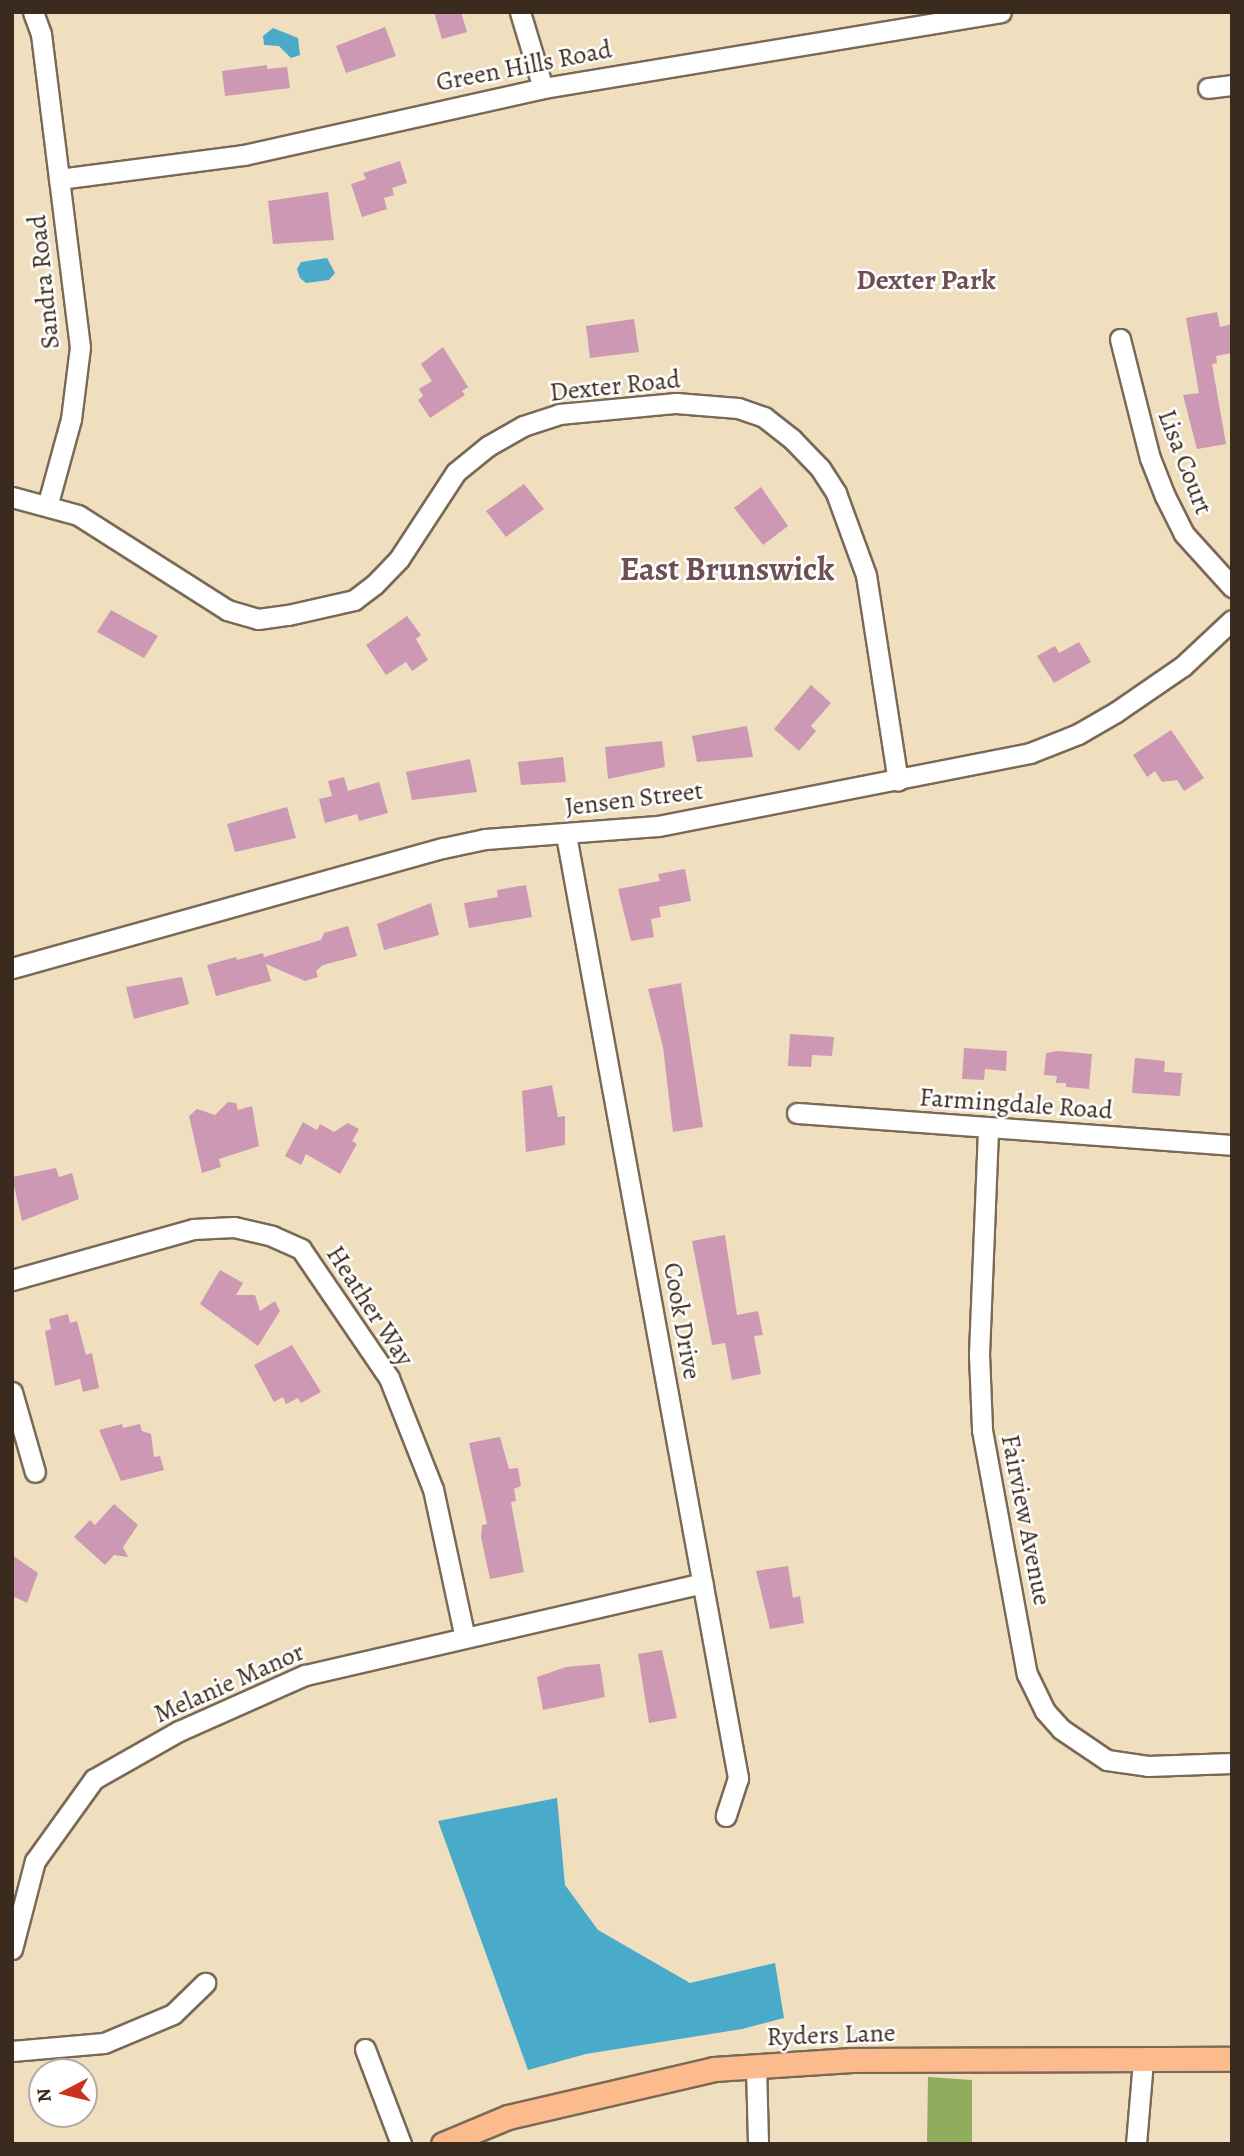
<!DOCTYPE html>
<style>
body{margin:0}
#map{position:relative;width:1244px;height:2156px;overflow:hidden;background:#efdfbf;font-family:Alegreya,serif}
div>[style]{position:absolute}
.forest>*{inset:0;background:#90ac5e}
.water>*{inset:0;background:#4aaac9}
.building>*{inset:0;background:#cc98b4}
.roads{filter:drop-shadow(2px 0 #7a6956) drop-shadow(-2px 0 #7a6956) drop-shadow(0 2px #7a6956) drop-shadow(0 -2px #7a6956)}
.minor>*{height:19px;margin:-9.5px;padding:0 9.5px;transform-origin:9.5px;border-radius:9.5px;background:#fff}
.major>*{height:23px;margin:-11.5px;padding:0 11.5px;transform-origin:11.5px;border-radius:11.5px;background:#fbbb8d}
span{translate:-50% -50%;white-space:nowrap;text-align:center;line-height:1.15;-webkit-text-stroke:5px #fff;paint-order:stroke}
.street-label{font-size:26px;color:#3b2a1e}
.neighbourhood-label{font-size:28px;color:#6e5052;font-weight:700}
.district-label{font-size:33px;color:#6e5052;font-weight:700}
.frame{position:absolute;inset:0;border:14px solid #3b2a1e;pointer-events:none}
.north{position:absolute;left:28px;top:2058px;width:70px;height:70px;box-sizing:border-box;background:#fff;border:2px solid #b1aaa5;border-radius:50%;rotate:263deg;font-size:19px;font-weight:700;line-height:28px;text-align:center;color:#3b2a1e}
.north::after{content:'';display:block;margin:auto;width:24px;height:32px;background:#c8321e;clip-path:polygon(50% 0,100% 100%,50% 72%,0 100%)}
</style>
<div id="map">
<div class="forest">
<i style="clip-path:polygon(928px 2077px,972px 2080px,972px 2144px,927px 2144px)"></i>
</div>
<div class="water">
<i style="clip-path:polygon(273px 28px,298px 38px,300px 55px,291px 58px,279px 46px,264px 45px,263px 36px)"></i>
<i style="clip-path:polygon(327px 258px,335px 273px,329px 280px,306px 283px,300px 278px,297px 269px,301px 262px)"></i>
<i style="clip-path:polygon(557px 1798px,565px 1885px,598px 1930px,690px 1983px,775px 1963px,784px 2018px,742px 2029px,586px 2054px,528px 2070px,438px 1821px)"></i>
</div>
<div class="building">
<i style="clip-path:polygon(434px 12px,461px 12px,467px 32px,442px 39px)"></i>
<i style="clip-path:polygon(385px 27px,396px 56px,346px 73px,336px 46px)"></i>
<i style="clip-path:polygon(267px 65px,267px 69px,287px 67px,290px 88px,225px 96px,222px 71px)"></i>
<i style="clip-path:polygon(400px 161px,407px 183px,392px 188px,394px 195px,384px 198px,387px 209px,362px 217px,351px 184px,366px 179px,363px 173px)"></i>
<i style="clip-path:polygon(328px 192px,334px 240px,273px 244px,268px 201px)"></i>
<i style="clip-path:polygon(1217px 312px,1220px 327px,1232px 324px,1232px 353px,1216px 356px,1217px 363px,1212px 364px,1226px 444px,1197px 449px,1183px 395px,1199px 393px,1186px 318px)"></i>
<i style="clip-path:polygon(634px 319px,639px 352px,590px 358px,586px 326px)"></i>
<i style="clip-path:polygon(443px 347px,468px 387px,462px 391px,465px 395px,430px 418px,418px 400px,423px 396px,419px 389px,432px 381px,421px 364px)"></i>
<i style="clip-path:polygon(524px 484px,544px 509px,506px 537px,486px 511px)"></i>
<i style="clip-path:polygon(761px 487px,788px 526px,763px 545px,734px 508px)"></i>
<i style="clip-path:polygon(111px 610px,158px 636px,144px 658px,97px 632px)"></i>
<i style="clip-path:polygon(407px 616px,421px 635px,416px 639px,428px 660px,412px 671px,406px 662px,386px 675px,366px 645px)"></i>
<i style="clip-path:polygon(1079px 642px,1091px 662px,1054px 683px,1037px 656px,1055px 646px,1059px 653px)"></i>
<i style="clip-path:polygon(811px 685px,831px 703px,811px 726px,816px 731px,799px 751px,774px 729px)"></i>
<i style="clip-path:polygon(747px 726px,753px 757px,697px 762px,692px 736px)"></i>
<i style="clip-path:polygon(1171px 730px,1204px 778px,1184px 791px,1177px 780px,1162px 782px,1155px 771px,1147px 777px,1133px 755px)"></i>
<i style="clip-path:polygon(662px 741px,665px 767px,608px 779px,605px 747px)"></i>
<i style="clip-path:polygon(563px 757px,566px 782px,521px 785px,518px 762px)"></i>
<i style="clip-path:polygon(470px 759px,477px 792px,412px 800px,406px 772px)"></i>
<i style="clip-path:polygon(344px 777px,348px 791px,379px 782px,388px 813px,359px 821px,357px 814px,325px 823px,319px 799px,332px 796px,328px 781px)"></i>
<i style="clip-path:polygon(287px 807px,296px 838px,235px 852px,227px 824px)"></i>
<i style="clip-path:polygon(685px 869px,691px 901px,659px 907px,661px 917px,651px 919px,654px 937px,631px 941px,618px 889px,660px 881px,658px 874px)"></i>
<i style="clip-path:polygon(526px 885px,532px 917px,469px 928px,464px 903px,498px 897px,497px 890px)"></i>
<i style="clip-path:polygon(431px 903px,439px 935px,384px 950px,377px 924px)"></i>
<i style="clip-path:polygon(348px 926px,357px 956px,323px 965px,316px 971px,318px 977px,305px 981px,266px 964px,271px 981px,216px 996px,207px 965px,236px 957px,237px 960px,263px 953px,264px 957px,321px 940px,324px 933px)"></i>
<i style="clip-path:polygon(182px 977px,189px 1004px,134px 1019px,126px 987px)"></i>
<i style="clip-path:polygon(681px 983px,703px 1127px,673px 1132px,663px 1047px,648px 989px)"></i>
<i style="clip-path:polygon(790px 1034px,834px 1037px,832px 1056px,812px 1055px,811px 1067px,788px 1066px)"></i>
<i style="clip-path:polygon(964px 1048px,1007px 1051px,1006px 1071px,985px 1069px,984px 1080px,962px 1079px)"></i>
<i style="clip-path:polygon(1058px 1051px,1092px 1054px,1089px 1089px,1066px 1087px,1066px 1083px,1056px 1083px,1057px 1076px,1044px 1075px,1046px 1053px)"></i>
<i style="clip-path:polygon(1135px 1058px,1165px 1061px,1164px 1072px,1182px 1073px,1180px 1096px,1132px 1093px)"></i>
<i style="clip-path:polygon(552px 1085px,558px 1117px,565px 1116px,565px 1145px,526px 1152px,522px 1091px)"></i>
<i style="clip-path:polygon(228px 1102px,236px 1103px,238px 1110px,252px 1106px,259px 1146px,219px 1159px,221px 1167px,202px 1173px,189px 1116px,197px 1109px,215px 1115px)"></i>
<i style="clip-path:polygon(303px 1122px,317px 1130px,320px 1124px,334px 1132px,348px 1123px,359px 1129px,352px 1141px,357px 1144px,340px 1174px,306px 1154px,301px 1165px,285px 1156px)"></i>
<i style="clip-path:polygon(56px 1168px,59px 1177px,72px 1173px,79px 1199px,22px 1221px,12px 1177px)"></i>
<i style="clip-path:polygon(725px 1235px,737px 1315px,758px 1311px,763px 1335px,754px 1336px,761px 1374px,732px 1380px,725px 1343px,712px 1345px,692px 1241px)"></i>
<i style="clip-path:polygon(220px 1270px,243px 1283px,236px 1295px,255px 1295px,260px 1311px,275px 1301px,280px 1311px,258px 1346px,200px 1304px)"></i>
<i style="clip-path:polygon(68px 1314px,70px 1323px,77px 1321px,86px 1355px,92px 1353px,99px 1388px,83px 1392px,80px 1379px,55px 1386px,45px 1331px,51px 1329px,49px 1319px)"></i>
<i style="clip-path:polygon(292px 1345px,321px 1392px,301px 1403px,298px 1398px,286px 1404px,283px 1397px,274px 1402px,254px 1365px)"></i>
<i style="clip-path:polygon(122px 1424px,123px 1428px,140px 1424px,142px 1431px,151px 1434px,154px 1457px,160px 1456px,164px 1470px,121px 1481px,99px 1430px)"></i>
<i style="clip-path:polygon(500px 1437px,509px 1469px,518px 1468px,521px 1486px,514px 1489px,516px 1501px,511px 1502px,524px 1572px,490px 1579px,481px 1537px,482px 1525px,487px 1524px,469px 1443px)"></i>
<i style="clip-path:polygon(114px 1504px,138px 1525px,123px 1547px,128px 1557px,114px 1555px,105px 1565px,74px 1537px,90px 1520px,95px 1525px)"></i>
<i style="clip-path:polygon(12px 1555px,38px 1573px,27px 1603px,15px 1597px,12px 1602px)"></i>
<i style="clip-path:polygon(788px 1566px,793px 1598px,800px 1596px,804px 1623px,770px 1629px,756px 1571px)"></i>
<i style="clip-path:polygon(662px 1650px,677px 1718px,649px 1723px,638px 1654px)"></i>
<i style="clip-path:polygon(600px 1664px,605px 1697px,543px 1710px,537px 1677px,566px 1667px)"></i>
</div>
<div class="roads">
<div class="minor">
<i style="left:33px;top:12px;width:23px;rotate:70deg"></i>
<i style="left:41px;top:34px;width:315px;rotate:82.9deg"></i>
<i style="left:80px;top:347px;width:73px;rotate:97.1deg"></i>
<i style="left:71px;top:419px;width:87px;rotate:105.3deg"></i>
<i style="left:520px;top:12px;width:79px;rotate:73.2deg"></i>
<i style="left:1208px;top:88px;width:24px;rotate:-7deg"></i>
<i style="left:59px;top:179px;width:187px;rotate:-7.4deg"></i>
<i style="left:244px;top:155px;width:306px;rotate:-12.6deg"></i>
<i style="left:543px;top:88px;width:464px;rotate:-9.4deg"></i>
<i style="left:1120px;top:339px;width:123px;rotate:75.9deg"></i>
<i style="left:1150px;top:458px;width:41px;rotate:68.5deg"></i>
<i style="left:1165px;top:496px;width:42px;rotate:63.4deg"></i>
<i style="left:1184px;top:534px;width:72px;rotate:47.8deg"></i>
<i style="left:12px;top:497px;width:68px;rotate:15.3deg"></i>
<i style="left:78px;top:515px;width:177px;rotate:32.5deg"></i>
<i style="left:227px;top:610px;width:32px;rotate:16deg"></i>
<i style="left:258px;top:619px;width:30px;rotate:-8deg"></i>
<i style="left:288px;top:615px;width:68px;rotate:-12.8deg"></i>
<i style="left:354px;top:600px;width:25px;rotate:-37deg"></i>
<i style="left:374px;top:585px;width:36px;rotate:-46deg"></i>
<i style="left:399px;top:559px;width:104px;rotate:-56.8deg"></i>
<i style="left:456px;top:472px;width:41px;rotate:-39.1deg"></i>
<i style="left:488px;top:446px;width:40px;rotate:-29.7deg"></i>
<i style="left:523px;top:426px;width:38px;rotate:-18deg"></i>
<i style="left:559px;top:414px;width:118px;rotate:-5.4deg"></i>
<i style="left:676px;top:403px;width:62px;rotate:4.6deg"></i>
<i style="left:738px;top:408px;width:28px;rotate:19deg"></i>
<i style="left:764px;top:417px;width:36px;rotate:38deg"></i>
<i style="left:792px;top:439px;width:40px;rotate:46deg"></i>
<i style="left:820px;top:468px;width:30px;rotate:57deg"></i>
<i style="left:836px;top:493px;width:87px;rotate:69.9deg"></i>
<i style="left:866px;top:575px;width:208px;rotate:81.2deg"></i>
<i style="left:566px;top:835px;width:959px;rotate:79.66deg"></i>
<i style="left:738px;top:1778px;width:40px;rotate:108deg"></i>
<i style="left:12px;top:968px;width:447px;rotate:-15.6deg"></i>
<i style="left:443px;top:848px;width:43px;rotate:-12.1deg"></i>
<i style="left:485px;top:839px;width:173px;rotate:-4.3deg"></i>
<i style="left:658px;top:826px;width:379px;rotate:-11.1deg"></i>
<i style="left:1030px;top:753px;width:52px;rotate:-21.6deg"></i>
<i style="left:1078px;top:734px;width:44px;rotate:-30.1deg"></i>
<i style="left:1116px;top:712px;width:81px;rotate:-34.5deg"></i>
<i style="left:1183px;top:666px;width:67px;rotate:-43.2deg"></i>
<i style="left:797px;top:1113px;width:436px;rotate:4.2deg"></i>
<i style="left:988px;top:1130px;width:224px;rotate:92.3deg"></i>
<i style="left:979px;top:1354px;width:76px;rotate:87.7deg"></i>
<i style="left:982px;top:1430px;width:248px;rotate:79.6deg"></i>
<i style="left:1027px;top:1674px;width:41px;rotate:64.1deg"></i>
<i style="left:1045px;top:1711px;width:24px;rotate:48deg"></i>
<i style="left:1061px;top:1729px;width:55px;rotate:34deg"></i>
<i style="left:1107px;top:1760px;width:41px;rotate:8.3deg"></i>
<i style="left:1148px;top:1766px;width:84px;rotate:-2deg"></i>
<i style="left:12px;top:1280px;width:188px;rotate:-15.7deg"></i>
<i style="left:193px;top:1229px;width:41px;rotate:-2.8deg"></i>
<i style="left:234px;top:1227px;width:39px;rotate:13deg"></i>
<i style="left:272px;top:1236px;width:32px;rotate:24deg"></i>
<i style="left:301px;top:1249px;width:156px;rotate:55.7deg"></i>
<i style="left:389px;top:1378px;width:119px;rotate:68.4deg"></i>
<i style="left:433px;top:1489px;width:152px;rotate:77.9deg"></i>
<i style="left:12px;top:1392px;width:83px;rotate:74deg"></i>
<i style="left:12px;top:1949px;width:91px;rotate:-75.4deg"></i>
<i style="left:35px;top:1861px;width:101px;rotate:-54.3deg"></i>
<i style="left:94px;top:1779px;width:98px;rotate:-29.5deg"></i>
<i style="left:179px;top:1731px;width:138px;rotate:-24deg"></i>
<i style="left:305px;top:1675px;width:408px;rotate:-13deg"></i>
<i style="left:365px;top:2049px;width:102px;rotate:69.2deg"></i>
<i style="left:12px;top:2051px;width:92px;rotate:-5deg"></i>
<i style="left:104px;top:2043px;width:75px;rotate:-22.8deg"></i>
<i style="left:173px;top:2014px;width:45px;rotate:-44.1deg"></i>
<i style="left:756px;top:2066px;width:78px;rotate:88.5deg"></i>
<i style="left:1136px;top:2144px;width:84px;rotate:-85.2deg"></i>
</div>
<div class="major">
<i style="left:443px;top:2144px;width:70px;rotate:-22.6deg"></i>
<i style="left:508px;top:2117px;width:212px;rotate:-13.1deg"></i>
<i style="left:714px;top:2069px;width:138px;rotate:-3.7deg"></i>
<i style="left:852px;top:2060px;width:380px;rotate:-0.2deg"></i>
</div>
</div>
<div class="street-label">
<span style="left:524px;top:66px;rotate:-11deg">Green Hills Road</span>
<span style="left:44px;top:282px;rotate:-96deg">Sandra Road</span>
<span style="left:615px;top:386px;rotate:-6deg">Dexter Road</span>
<span style="left:1185px;top:462px;rotate:69deg">Lisa Court</span>
<span style="left:634px;top:799px;rotate:-7deg">Jensen Street</span>
<span style="left:1016px;top:1104px;rotate:4deg">Farmingdale Road</span>
<span style="left:370px;top:1306px;rotate:57deg">Heather Way</span>
<span style="left:682px;top:1321px;rotate:80deg">Cook Drive</span>
<span style="left:1026px;top:1520px;rotate:79deg">Fairview Avenue</span>
<span style="left:229px;top:1683px;rotate:-24deg">Melanie Manor</span>
<span style="left:831px;top:2035px;rotate:-2deg">Ryders Lane</span>
</div>
<div class="neighbourhood-label">
<span style="left:926px;top:280px">Dexter Park</span>
</div>
<div class="district-label">
<span style="left:727px;top:569px">East Brunswick</span>
</div>
<div class="frame"></div>
<div class="north">N</div>
</div>
